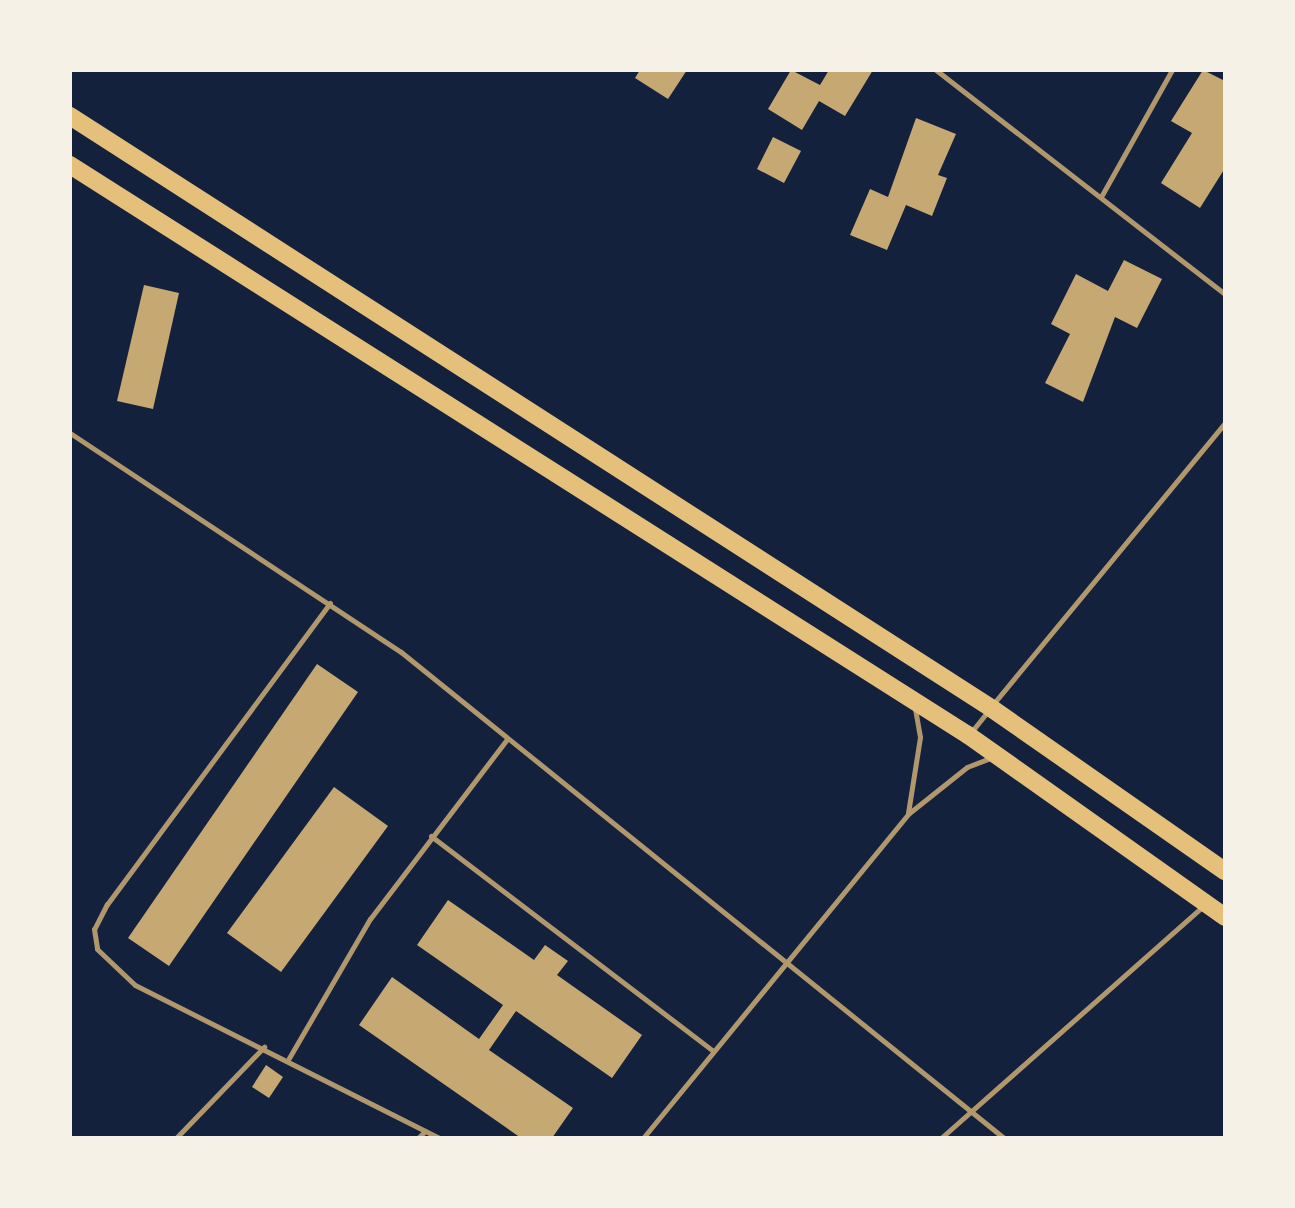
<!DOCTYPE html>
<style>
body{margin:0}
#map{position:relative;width:1295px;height:1208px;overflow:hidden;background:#14213d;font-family:"Space Grotesk",sans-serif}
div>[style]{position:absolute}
.building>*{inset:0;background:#c6a872}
.service>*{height:5px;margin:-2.5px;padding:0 2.5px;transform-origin:2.5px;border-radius:2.5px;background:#b1986c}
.trunk>*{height:18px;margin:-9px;padding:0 9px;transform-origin:9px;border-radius:9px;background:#e5c07b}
span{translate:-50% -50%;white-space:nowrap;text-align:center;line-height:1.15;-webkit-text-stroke:8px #f6f1e7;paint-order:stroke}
.frame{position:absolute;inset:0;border:72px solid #f6f1e7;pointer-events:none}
</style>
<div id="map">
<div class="building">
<i style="clip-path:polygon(640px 70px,687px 70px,668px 99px,635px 78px)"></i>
<i style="clip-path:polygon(791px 70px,820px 85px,829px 70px,873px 70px,845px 116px,819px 101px,802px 130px,768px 109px)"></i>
<i style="clip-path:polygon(1203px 70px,1225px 81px,1225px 168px,1200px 208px,1161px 183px,1192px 133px,1171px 121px)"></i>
<i style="clip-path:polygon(916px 118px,956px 134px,938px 175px,947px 178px,932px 216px,906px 205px,887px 250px,850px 235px,870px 189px,888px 197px)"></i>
<i style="clip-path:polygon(773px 137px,801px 151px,784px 183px,757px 169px)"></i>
<i style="clip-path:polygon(1124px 260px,1162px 279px,1137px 328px,1115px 317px,1083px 402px,1045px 383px,1070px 334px,1051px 324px,1076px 274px,1108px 291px)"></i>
<i style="clip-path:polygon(144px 285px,179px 293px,153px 409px,117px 401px)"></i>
<i style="clip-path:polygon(317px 664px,358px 692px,169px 966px,128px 938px)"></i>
<i style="clip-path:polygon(334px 787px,388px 826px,281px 972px,227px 933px)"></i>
<i style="clip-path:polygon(448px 900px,534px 960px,545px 945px,568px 961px,557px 975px,642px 1035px,612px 1078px,516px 1011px,489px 1050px,573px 1108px,552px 1138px,521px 1138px,359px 1025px,392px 977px,479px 1039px,503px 1005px,417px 945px)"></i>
<i style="clip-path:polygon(266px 1065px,283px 1077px,269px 1098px,252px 1087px)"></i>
</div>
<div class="service">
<i style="left:936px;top:70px;width:366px;rotate:37.8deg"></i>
<i style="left:1102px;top:195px;width:143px;rotate:-60.8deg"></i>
<i style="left:70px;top:433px;width:397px;rotate:33.5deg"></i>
<i style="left:401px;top:652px;width:774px;rotate:38.87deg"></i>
<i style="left:330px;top:603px;width:375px;rotate:126.5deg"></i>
<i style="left:107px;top:904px;width:28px;rotate:117deg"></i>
<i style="left:94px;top:929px;width:20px;rotate:81deg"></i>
<i style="left:97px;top:949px;width:52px;rotate:43.5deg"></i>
<i style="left:135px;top:985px;width:340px;rotate:26.7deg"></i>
<i style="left:994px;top:703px;width:363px;rotate:-50.5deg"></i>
<i style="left:972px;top:731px;width:26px;rotate:-51deg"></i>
<i style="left:908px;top:813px;width:77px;rotate:-81deg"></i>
<i style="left:920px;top:737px;width:28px;rotate:-100deg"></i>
<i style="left:431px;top:836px;width:355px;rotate:37.3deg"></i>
<i style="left:289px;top:1058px;width:161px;rotate:-59.8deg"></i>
<i style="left:370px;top:919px;width:226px;rotate:-52.7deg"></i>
<i style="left:176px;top:1138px;width:127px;rotate:-46deg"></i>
<i style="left:418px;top:1138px;width:10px;rotate:-45deg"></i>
<i style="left:643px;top:1138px;width:419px;rotate:-50.7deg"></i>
<i style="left:908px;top:814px;width:75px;rotate:-38.5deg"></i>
<i style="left:967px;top:767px;width:26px;rotate:-21deg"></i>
<i style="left:941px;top:1138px;width:351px;rotate:-41.5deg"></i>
</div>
<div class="trunk">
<i style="left:70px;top:116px;width:1095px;rotate:32.73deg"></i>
<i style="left:991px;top:708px;width:285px;rotate:34.9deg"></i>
<i style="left:70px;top:165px;width:1064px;rotate:32.41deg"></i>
<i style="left:968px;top:735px;width:315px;rotate:35.3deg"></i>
</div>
<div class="frame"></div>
</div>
